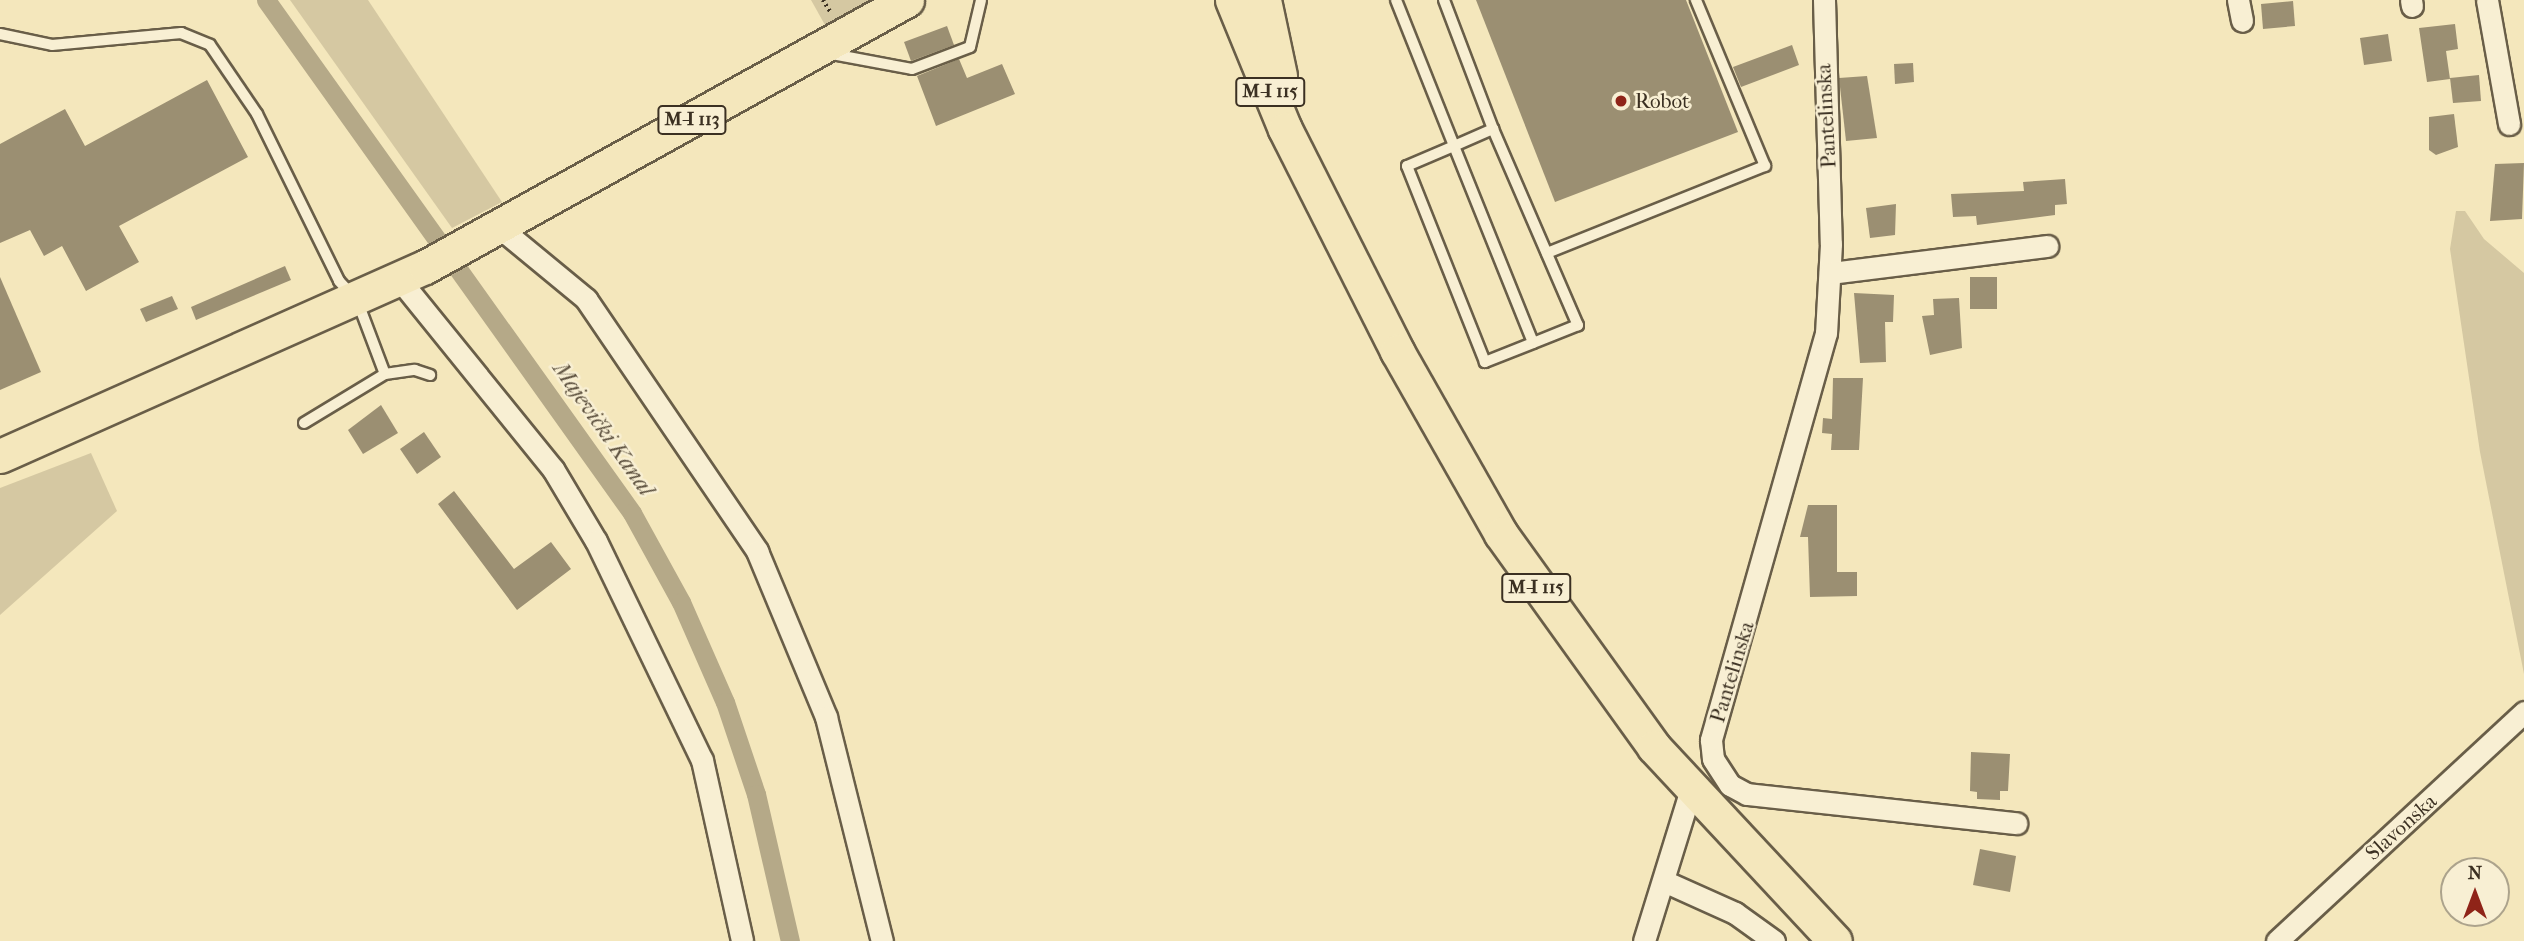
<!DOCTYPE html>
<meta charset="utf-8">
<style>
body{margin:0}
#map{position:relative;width:2524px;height:941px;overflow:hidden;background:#f4e7bc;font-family:"IM FELL French Canon",serif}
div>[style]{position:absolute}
.green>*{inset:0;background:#d5c8a2}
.canal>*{height:19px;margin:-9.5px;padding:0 9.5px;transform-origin:9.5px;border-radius:9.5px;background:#b5a988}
.building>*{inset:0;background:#9b8f72}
.path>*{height:3.5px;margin-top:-1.75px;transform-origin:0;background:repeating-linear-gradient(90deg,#3b3022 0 2px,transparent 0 5.5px)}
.roads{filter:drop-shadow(2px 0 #695e48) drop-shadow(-2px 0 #695e48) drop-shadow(0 2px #695e48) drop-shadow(0 -2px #695e48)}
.lane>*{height:10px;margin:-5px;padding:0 5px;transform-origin:5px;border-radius:5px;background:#f8efd3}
.street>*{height:21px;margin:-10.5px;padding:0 10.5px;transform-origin:10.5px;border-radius:10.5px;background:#f8efd3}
.primary>*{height:33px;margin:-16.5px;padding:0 16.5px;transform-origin:16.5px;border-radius:16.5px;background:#f4e7bc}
.dots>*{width:19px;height:19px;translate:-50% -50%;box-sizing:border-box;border:4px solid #f8efd3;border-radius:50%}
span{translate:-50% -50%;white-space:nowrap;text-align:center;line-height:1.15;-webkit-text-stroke:5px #f8efd3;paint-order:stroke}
.shield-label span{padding:2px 5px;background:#f8efd3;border:2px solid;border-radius:5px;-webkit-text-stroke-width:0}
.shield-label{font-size:19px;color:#3b3022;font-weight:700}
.poi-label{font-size:21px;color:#3b3022}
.left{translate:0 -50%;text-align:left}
.street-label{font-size:21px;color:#3b3022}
.water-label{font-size:23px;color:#5a4e3c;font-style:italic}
.north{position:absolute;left:2440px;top:857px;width:70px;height:70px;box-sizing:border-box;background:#f8efd3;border:2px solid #aca38c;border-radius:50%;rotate:0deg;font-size:19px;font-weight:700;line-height:28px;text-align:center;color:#3b3022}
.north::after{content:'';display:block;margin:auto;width:24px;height:32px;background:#8f2418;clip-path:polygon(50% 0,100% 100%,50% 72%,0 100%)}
</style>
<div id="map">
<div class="green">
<i style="clip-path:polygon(290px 0,368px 0,502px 202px,452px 228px)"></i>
<i style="clip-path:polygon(811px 0,871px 0,825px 25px)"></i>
<i style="clip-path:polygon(2456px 211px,2465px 211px,2484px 239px,2524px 273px,2524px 674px,2480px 452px,2450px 249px)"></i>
<i style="clip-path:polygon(91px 453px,117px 511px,0 615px,0 488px)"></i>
</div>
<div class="canal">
<i style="left:266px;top:0;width:630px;rotate:54.49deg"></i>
<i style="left:632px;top:513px;width:102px;rotate:61.2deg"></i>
<i style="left:681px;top:602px;width:109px;rotate:66.3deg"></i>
<i style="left:725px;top:702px;width:97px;rotate:71.4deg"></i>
<i style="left:756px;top:794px;width:151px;rotate:77deg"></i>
</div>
<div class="building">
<i style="clip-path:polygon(1476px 0,1686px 0,1738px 132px,1555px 202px)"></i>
<i style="clip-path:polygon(2293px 1px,2295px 26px,2263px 29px,2261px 4px)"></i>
<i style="clip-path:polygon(2455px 24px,2458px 49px,2446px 51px,2450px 79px,2427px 82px,2419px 28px)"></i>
<i style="clip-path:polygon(947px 26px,954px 45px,911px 61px,904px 42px)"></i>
<i style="clip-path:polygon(2388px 34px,2392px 61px,2364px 65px,2360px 38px)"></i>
<i style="clip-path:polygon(1792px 45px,1799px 65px,1741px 87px,1733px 67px)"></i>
<i style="clip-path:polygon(959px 59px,967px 78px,1002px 64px,1015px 94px,936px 126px,917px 76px)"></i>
<i style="clip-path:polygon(1913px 63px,1914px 82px,1895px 84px,1894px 64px)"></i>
<i style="clip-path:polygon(2479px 75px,2481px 101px,2453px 103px,2450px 78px)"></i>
<i style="clip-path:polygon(1867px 76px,1877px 138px,1846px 141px,1839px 78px)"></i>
<i style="clip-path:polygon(207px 80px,248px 157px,119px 226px,139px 262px,86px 291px,62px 246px,44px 256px,30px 230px,0 243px,0 144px,65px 109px,85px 146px)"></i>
<i style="clip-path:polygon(2454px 114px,2458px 147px,2436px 155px,2429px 150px,2429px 117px)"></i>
<i style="clip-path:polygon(2524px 163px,2522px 219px,2490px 221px,2495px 164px)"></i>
<i style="clip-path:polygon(2065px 179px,2067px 204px,2055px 205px,2055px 215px,1977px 225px,1976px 216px,1953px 217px,1951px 194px,2024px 191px,2023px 182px)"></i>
<i style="clip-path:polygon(1896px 204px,1895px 235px,1870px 238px,1866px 208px)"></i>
<i style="clip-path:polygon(285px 266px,291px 280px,196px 320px,191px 307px)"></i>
<i style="clip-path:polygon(0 277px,41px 372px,0 390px)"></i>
<i style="clip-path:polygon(1970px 277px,1997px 277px,1997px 309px,1970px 309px)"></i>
<i style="clip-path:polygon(1854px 293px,1894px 295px,1893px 322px,1885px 322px,1886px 362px,1860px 363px)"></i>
<i style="clip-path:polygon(172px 296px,178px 309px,146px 322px,140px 309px)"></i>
<i style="clip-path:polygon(1959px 298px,1962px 348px,1930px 355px,1922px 316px,1934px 315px,1933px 299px)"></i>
<i style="clip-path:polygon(1833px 378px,1863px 378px,1859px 450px,1831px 450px,1832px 434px,1822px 433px,1823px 418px,1832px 419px)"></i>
<i style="clip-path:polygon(381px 405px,398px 433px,363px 454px,348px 430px)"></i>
<i style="clip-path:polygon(424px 432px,441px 457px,417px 474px,400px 449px)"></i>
<i style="clip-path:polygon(454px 491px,514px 569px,551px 542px,571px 569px,517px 610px,438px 504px)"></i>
<i style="clip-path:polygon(1808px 505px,1837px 505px,1837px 572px,1857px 572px,1857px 596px,1810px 597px,1808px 537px,1800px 537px)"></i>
<i style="clip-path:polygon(1971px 752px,2010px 754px,2008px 791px,2000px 791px,2000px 800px,1977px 799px,1977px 792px,1970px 791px)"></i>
<i style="clip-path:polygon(1980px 849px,2016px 856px,2010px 892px,1973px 885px)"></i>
</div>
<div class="path">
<i style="left:823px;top:0;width:15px;rotate:58deg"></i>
</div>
<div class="roads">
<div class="lane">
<i style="left:1396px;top:0;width:157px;rotate:68.3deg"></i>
<i style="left:1454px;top:146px;width:212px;rotate:68.1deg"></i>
<i style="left:1533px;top:343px;width:52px;rotate:158.4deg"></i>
<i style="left:1485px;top:362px;width:211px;rotate:-111.7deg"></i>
<i style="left:1407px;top:166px;width:51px;rotate:-23.1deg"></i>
<i style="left:1454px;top:146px;width:43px;rotate:-23.6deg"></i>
<i style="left:1493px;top:129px;width:138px;rotate:-110.8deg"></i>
<i style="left:0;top:34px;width:53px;rotate:11.9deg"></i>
<i style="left:52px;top:45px;width:130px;rotate:-5.3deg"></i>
<i style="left:181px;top:33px;width:31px;rotate:22deg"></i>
<i style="left:210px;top:45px;width:83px;rotate:55.7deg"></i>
<i style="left:257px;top:114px;width:186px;rotate:63.8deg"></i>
<i style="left:339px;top:281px;width:26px;rotate:47deg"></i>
<i style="left:357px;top:300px;width:79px;rotate:69.3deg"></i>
<i style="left:385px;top:374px;width:30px;rotate:-8deg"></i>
<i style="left:415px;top:370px;width:16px;rotate:18deg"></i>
<i style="left:832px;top:54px;width:81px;rotate:10.6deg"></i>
<i style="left:912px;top:69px;width:62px;rotate:-20.8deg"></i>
<i style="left:970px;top:47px;width:48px;rotate:-76.8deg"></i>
<i style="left:1493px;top:129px;width:214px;rotate:66.6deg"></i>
<i style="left:1578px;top:325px;width:48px;rotate:158.2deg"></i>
<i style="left:1547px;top:253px;width:235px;rotate:-21.8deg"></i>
<i style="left:1765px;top:166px;width:180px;rotate:-112.6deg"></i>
<i style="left:304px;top:423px;width:95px;rotate:-31.2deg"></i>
</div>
<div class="street">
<i style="left:1824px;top:0;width:244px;rotate:88.4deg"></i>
<i style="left:1831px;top:244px;width:89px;rotate:93.2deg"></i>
<i style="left:1826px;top:333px;width:423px;rotate:105.8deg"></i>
<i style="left:1711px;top:740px;width:19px;rotate:84deg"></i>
<i style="left:1713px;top:759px;width:31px;rotate:57deg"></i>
<i style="left:1730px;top:785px;width:19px;rotate:28deg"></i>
<i style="left:1747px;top:794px;width:271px;rotate:6.2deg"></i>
<i style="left:2238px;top:0;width:21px;rotate:79deg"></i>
<i style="left:2411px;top:0;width:6px;rotate:81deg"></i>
<i style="left:2487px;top:0;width:126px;rotate:79.9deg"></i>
<i style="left:500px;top:228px;width:112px;rotate:39.5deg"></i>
<i style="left:586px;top:299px;width:305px;rotate:55.8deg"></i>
<i style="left:757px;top:551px;width:180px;rotate:67.4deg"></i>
<i style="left:826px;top:717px;width:231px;rotate:76deg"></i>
<i style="left:1830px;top:273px;width:219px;rotate:-7.1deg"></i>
<i style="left:399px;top:279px;width:245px;rotate:51deg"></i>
<i style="left:553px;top:469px;width:84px;rotate:59.2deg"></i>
<i style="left:596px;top:541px;width:243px;rotate:64.2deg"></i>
<i style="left:702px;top:760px;width:185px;rotate:77.5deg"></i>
<i style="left:1666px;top:882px;width:76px;rotate:24.2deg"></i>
<i style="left:1735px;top:913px;width:48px;rotate:35.7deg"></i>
<i style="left:1644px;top:941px;width:159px;rotate:-72.8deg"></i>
<i style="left:2277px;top:941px;width:337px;rotate:-42.8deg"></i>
</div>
<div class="primary">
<i style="left:1232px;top:0;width:139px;rotate:67.7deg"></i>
<i style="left:1285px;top:129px;width:249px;rotate:63.2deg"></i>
<i style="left:1397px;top:351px;width:210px;rotate:60.4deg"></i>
<i style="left:1501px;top:534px;width:262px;rotate:54.3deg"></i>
<i style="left:1654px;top:747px;width:265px;rotate:47deg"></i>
<i style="left:1264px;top:0;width:77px;rotate:78deg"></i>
<i style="left:0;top:456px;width:465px;rotate:-24deg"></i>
<i style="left:425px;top:267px;width:551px;rotate:-28.98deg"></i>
</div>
</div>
<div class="dots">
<i style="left:1621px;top:101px;background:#8f2418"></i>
</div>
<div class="shield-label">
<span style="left:1270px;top:92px">M-I 115</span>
<span style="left:692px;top:120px">M-I 113</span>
<span style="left:1536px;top:588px">M-I 115</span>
</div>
<div class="poi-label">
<span class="left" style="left:1635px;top:101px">Robot</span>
</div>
<div class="street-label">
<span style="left:1826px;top:116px;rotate:-93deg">Pantelinska</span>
<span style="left:1732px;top:672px;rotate:-73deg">Pantelinska</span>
<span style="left:2401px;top:827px;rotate:-42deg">Slavonska</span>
</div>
<div class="water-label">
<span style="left:603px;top:429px;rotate:55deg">Majevički Kanal</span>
</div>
<div class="north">N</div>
</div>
